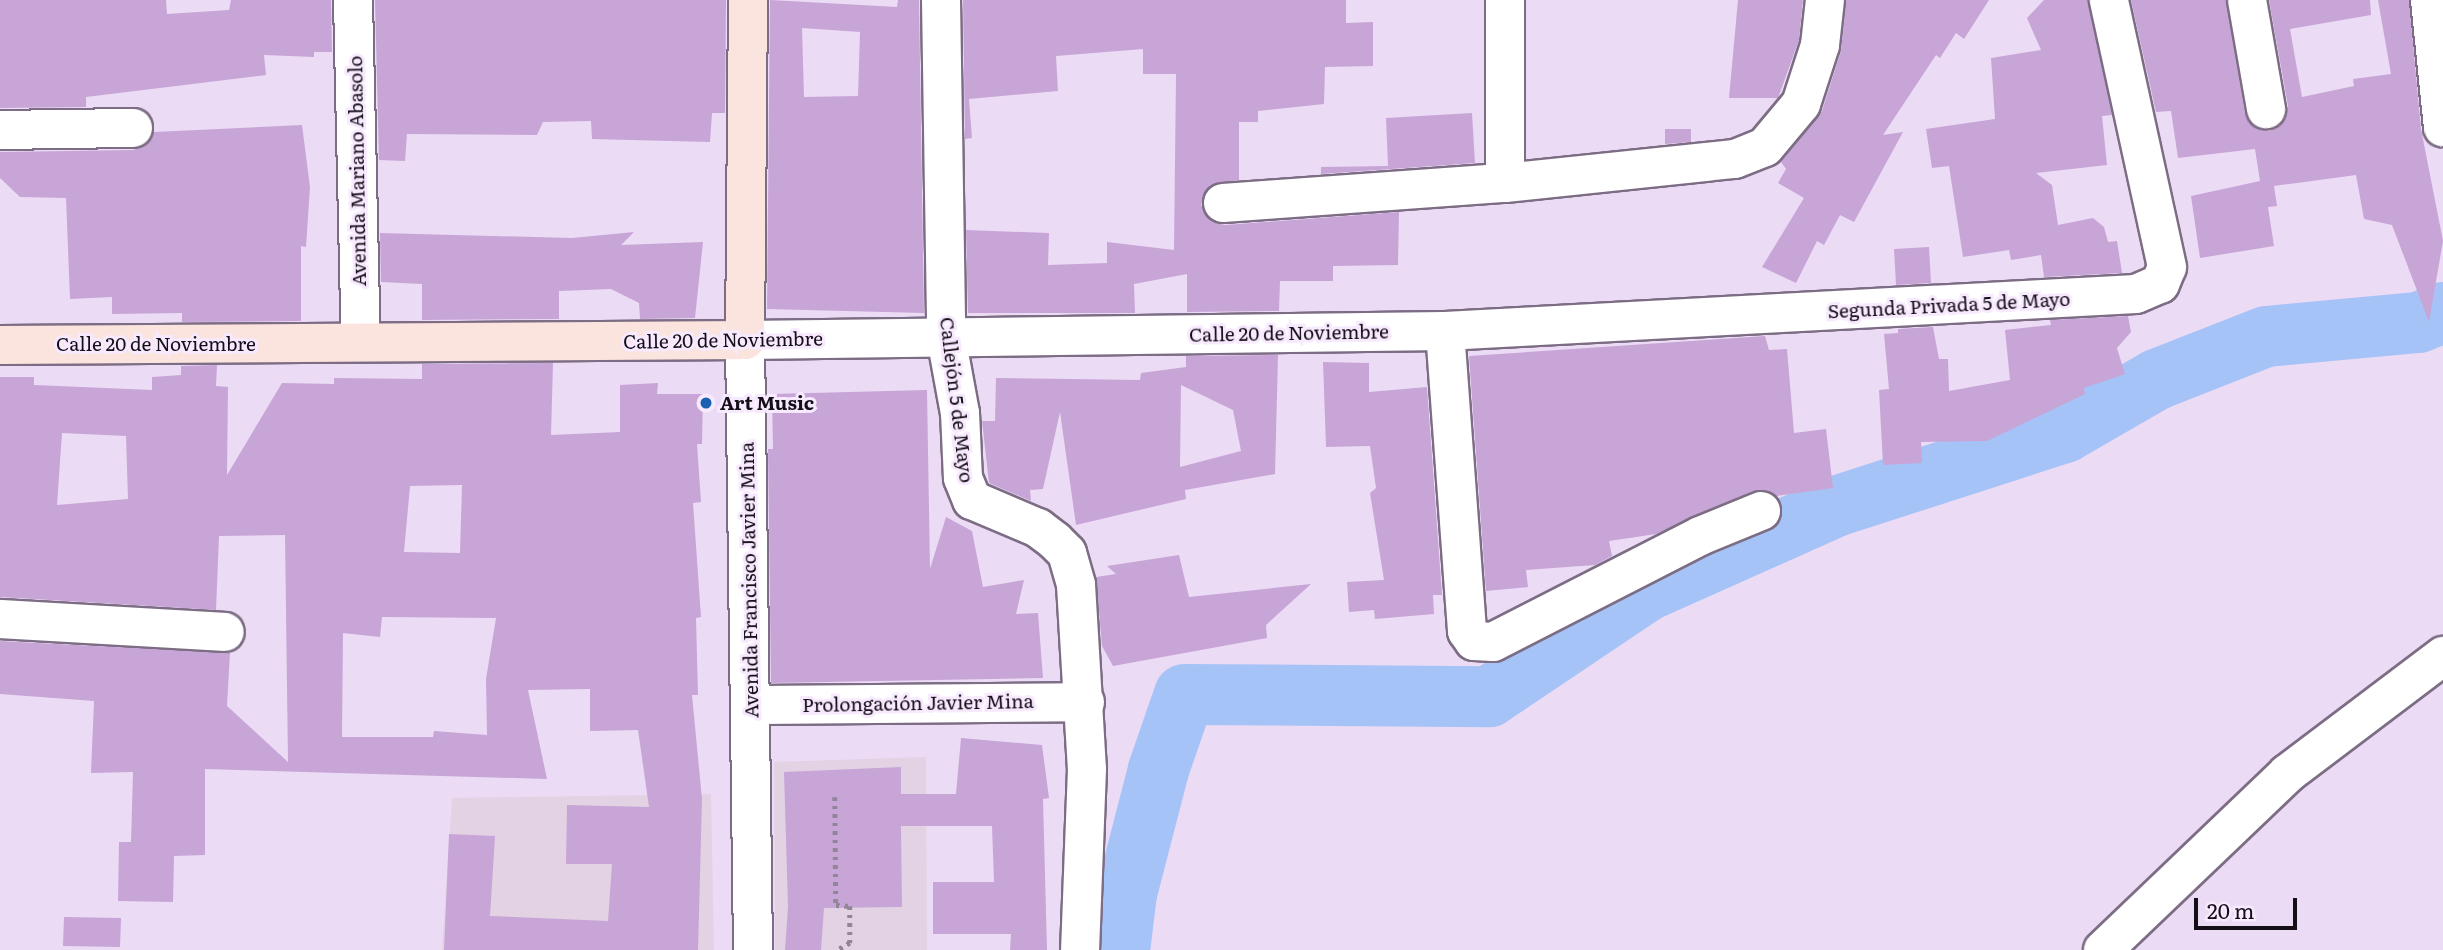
<!DOCTYPE html>
<meta charset="utf-8">
<style>
body{margin:0}
#map{position:relative;width:2443px;height:950px;overflow:hidden;background:#ecdbf4;font-family:Literata,serif}
div>[style]{position:absolute}
.commercial>*{inset:0;background:#e3d2e3}
.river>*{height:61px;margin:-30.5px;padding:0 30.5px;transform-origin:30.5px;border-radius:30.5px;background:#a6c3f7}
.building>*{inset:0;background:#c7a5d7}
.path>*{height:4.5px;margin-top:-2.25px;transform-origin:0;background:repeating-linear-gradient(90deg,#928597 0 3.5px,transparent 0 8.5px)}
.roads{filter:drop-shadow(2px 0 #7c6d84) drop-shadow(-2px 0 #7c6d84) drop-shadow(0 2px #7c6d84) drop-shadow(0 -2px #7c6d84)}
.street>*{height:38px;margin:-19px;padding:0 19px;transform-origin:19px;border-radius:19px;background:#fff}
.secondary>*{height:38px;margin:-19px;padding:0 19px;transform-origin:19px;border-radius:19px;background:#fbe3de}
.dots>*{width:19px;height:19px;translate:-50% -50%;box-sizing:border-box;border:4px solid #f7e9fe;border-radius:50%}
span{translate:-50% -50%;white-space:nowrap;text-align:center;line-height:1.15;-webkit-text-stroke:6px #f7e9fe;paint-order:stroke}
.street-label{font-size:19px;color:#140e16}
.poi-label{font-size:19px;color:#140e16;font-weight:700}
.left{translate:0 -50%;text-align:left}
.scale{position:absolute;left:2194px;top:898px;width:103px;height:32px;box-sizing:border-box;border:4px solid #140e16;border-top:0;padding-left:9px;font-size:21px;line-height:24px;white-space:nowrap;color:#140e16;-webkit-text-stroke:5px #f7e9fe;paint-order:stroke}
</style>
<div id="map">
<div class="commercial">
<i style="clip-path:polygon(926px 757px,927px 950px,775px 950px,774px 762px)"></i>
<i style="clip-path:polygon(711px 794px,714px 950px,442px 950px,452px 798px)"></i>
</div>
<div class="river">
<i style="left:1119px;top:950px;width:57px;rotate:-83deg"></i>
<i style="left:1126px;top:893px;width:128px;rotate:-75.5deg"></i>
<i style="left:1158px;top:769px;width:79px;rotate:-70.9deg"></i>
<i style="left:1184px;top:694px;width:305px;rotate:0.4deg"></i>
<i style="left:1489px;top:696px;width:188px;rotate:-33.9deg"></i>
<i style="left:1645px;top:591px;width:208px;rotate:-24.1deg"></i>
<i style="left:1835px;top:506px;width:241px;rotate:-17.9deg"></i>
<i style="left:2064px;top:432px;width:106px;rotate:-29.9deg"></i>
<i style="left:2156px;top:379px;width:118px;rotate:-21.4deg"></i>
<i style="left:2266px;top:336px;width:153px;rotate:-5.3deg"></i>
<i style="left:2418px;top:322px;width:27px;rotate:-22deg"></i>
</div>
<div class="building">
<i style="clip-path:polygon(0 0,166px 0,167px 14px,229px 10px,231px 0,331px 0,332px 52px,314px 52px,314px 57px,264px 55px,266px 75px,86px 97px,86px 107px,0 108px)"></i>
<i style="clip-path:polygon(375px 0,726px 0,725px 113px,712px 113px,710px 142px,592px 139px,591px 121px,543px 122px,537px 135px,407px 134px,405px 161px,379px 160px)"></i>
<i style="clip-path:polygon(evenodd,770px 0,897px 7px,898px 0,919px 0,924px 313px,767px 309px,770px 0,802px 28px,860px 32px,858px 96px,804px 97px,802px 28px)"></i>
<i style="clip-path:polygon(963px 0,1346px 0,1346px 23px,1373px 22px,1373px 66px,1325px 67px,1324px 104px,1258px 111px,1258px 122px,1239px 122px,1239px 180px,1210px 185px,1201px 205px,1213px 222px,1225px 225px,1399px 212px,1398px 265px,1333px 266px,1333px 281px,1280px 281px,1279px 311px,1187px 312px,1187px 274px,1134px 284px,1135px 313px,968px 313px,966px 230px,1049px 233px,1048px 265px,1107px 263px,1107px 242px,1174px 250px,1176px 74px,1143px 74px,1143px 49px,1056px 56px,1058px 91px,969px 99px,972px 138px,965px 139px)"></i>
<i style="clip-path:polygon(1738px 0,1803px 0,1799px 40px,1778px 98px,1729px 98px)"></i>
<i style="clip-path:polygon(1846px 0,1989px 0,1964px 39px,1956px 33px,1940px 58px,1936px 55px,1883px 135px,1903px 132px,1854px 222px,1840px 215px,1824px 245px,1817px 241px,1796px 283px,1762px 267px,1804px 198px,1778px 183px,1786px 169px,1781px 162px,1822px 111px,1841px 51px)"></i>
<i style="clip-path:polygon(2044px 0,2088px 0,2112px 115px,2102px 116px,2107px 165px,2036px 173px,2052px 185px,2058px 225px,2093px 218px,2104px 227px,2108px 242px,2117px 241px,2122px 273px,2044px 277px,2041px 255px,2011px 260px,2009px 250px,1963px 257px,1949px 166px,1932px 168px,1926px 129px,1995px 119px,1991px 58px,2041px 50px,2027px 18px)"></i>
<i style="clip-path:polygon(2131px 0,2226px 0,2245px 113px,2250px 123px,2269px 131px,2280px 125px,2288px 106px,2269px 0,2370px 0,2371px 15px,2290px 29px,2302px 97px,2354px 86px,2353px 79px,2391px 74px,2378px 0,2409px 0,2421px 129px,2443px 241px,2429px 322px,2392px 225px,2364px 219px,2356px 175px,2274px 186px,2277px 206px,2268px 207px,2274px 246px,2200px 258px,2191px 196px,2260px 181px,2255px 149px,2178px 158px,2171px 111px,2156px 112px)"></i>
<i style="clip-path:polygon(1472px 113px,1475px 163px,1321px 174px,1321px 167px,1388px 166px,1386px 118px)"></i>
<i style="clip-path:polygon(302px 125px,310px 187px,306px 247px,301px 246px,301px 321px,182px 322px,182px 313px,112px 314px,112px 297px,70px 299px,66px 198px,20px 197px,0 178px,0 152px,133px 150px,145px 146px,154px 132px)"></i>
<i style="clip-path:polygon(1665px 129px,1691px 129px,1691px 142px,1665px 144px)"></i>
<i style="clip-path:polygon(634px 232px,621px 245px,703px 242px,695px 318px,640px 319px,639px 303px,611px 289px,559px 291px,559px 319px,422px 320px,422px 284px,381px 282px,380px 233px,572px 238px)"></i>
<i style="clip-path:polygon(1929px 247px,1931px 283px,1896px 285px,1894px 249px)"></i>
<i style="clip-path:polygon(2128px 316px,2131px 332px,2117px 348px,2125px 374px,2084px 388px,2085px 394px,1987px 441px,1921px 442px,1922px 463px,1883px 465px,1879px 390px,1889px 389px,1884px 334px,1898px 333px,1898px 329px,1933px 327px,1939px 359px,1948px 359px,1949px 391px,2010px 380px,2005px 330px,2051px 325px,2050px 320px)"></i>
<i style="clip-path:polygon(1765px 336px,1769px 350px,1787px 349px,1794px 433px,1826px 429px,1833px 488px,1776px 496px,1765px 490px,1753px 491px,1656px 534px,1609px 541px,1612px 556px,1595px 565px,1526px 570px,1528px 587px,1486px 591px,1469px 356px)"></i>
<i style="clip-path:polygon(evenodd,1278px 355px,1275px 474px,1185px 490px,1186px 499px,1076px 525px,1060px 412px,1043px 489px,1030px 490px,1031px 501px,989px 483px,982px 421px,995px 421px,996px 378px,1140px 380px,1141px 373px,1186px 367px,1186px 356px,1278px 355px,1181px 385px,1233px 410px,1241px 451px,1180px 467px,1181px 385px)"></i>
<i style="clip-path:polygon(1323px 362px,1369px 363px,1369px 392px,1427px 387px,1442px 595px,1433px 595px,1434px 614px,1375px 619px,1374px 610px,1349px 612px,1347px 582px,1384px 580px,1370px 493px,1376px 488px,1370px 446px,1326px 447px)"></i>
<i style="clip-path:polygon(evenodd,553px 363px,551px 435px,620px 432px,620px 385px,658px 383px,657px 394px,703px 394px,702px 444px,697px 444px,701px 502px,693px 503px,701px 617px,696px 618px,698px 695px,692px 695px,702px 799px,698px 950px,444px 950px,449px 834px,495px 836px,490px 916px,608px 921px,612px 864px,566px 864px,567px 805px,649px 807px,638px 730px,590px 731px,590px 689px,528px 690px,547px 779px,205px 769px,205px 855px,174px 856px,173px 902px,118px 901px,119px 842px,131px 842px,133px 772px,91px 773px,94px 701px,0 694px,0 641px,230px 653px,227px 706px,288px 762px,285px 535px,219px 536px,216px 610px,0 597px,0 377px,34px 377px,34px 385px,152px 390px,152px 377px,181px 375px,181px 366px,217px 365px,216px 386px,228px 387px,227px 475px,282px 383px,334px 384px,334px 378px,422px 379px,422px 364px,553px 363px,62px 433px,126px 436px,128px 499px,57px 505px,62px 433px,553px 363px,462px 485px,460px 553px,404px 552px,410px 486px,462px 485px,553px 363px,382px 617px,496px 618px,486px 679px,487px 735px,434px 731px,433px 737px,342px 737px,343px 633px,380px 637px,382px 617px)"></i>
<i style="clip-path:polygon(927px 390px,930px 569px,946px 517px,972px 531px,983px 587px,1024px 580px,1016px 614px,1038px 613px,1043px 678px,771px 683px,768px 449px,773px 449px,772px 394px)"></i>
<i style="clip-path:polygon(1179px 555px,1189px 597px,1311px 584px,1266px 625px,1267px 638px,1113px 666px,1102px 646px,1096px 577px,1116px 574px,1107px 566px)"></i>
<i style="clip-path:polygon(961px 738px,1042px 745px,1049px 798px,1043px 799px,1047px 950px,1010px 950px,1011px 934px,933px 934px,933px 882px,994px 882px,992px 826px,901px 826px,902px 907px,824px 908px,821px 950px,785px 950px,788px 907px,784px 772px,901px 767px,901px 794px,956px 794px)"></i>
<i style="clip-path:polygon(64px 917px,121px 918px,120px 947px,63px 946px)"></i>
</div>
<div class="path">
<i style="left:835px;top:797px;width:108px;rotate:89.5deg"></i>
<i style="left:836px;top:905px;width:14px;rotate:4deg"></i>
<i style="left:850px;top:906px;width:37px;rotate:90deg"></i>
<i style="left:850px;top:943px;width:14px;rotate:150deg"></i>
</div>
<div class="roads">
<div class="street">
<i style="left:353px;top:0;width:342px;rotate:88.7deg"></i>
<i style="left:941px;top:0;width:337px;rotate:89.1deg"></i>
<i style="left:946px;top:337px;width:77px;rotate:79.6deg"></i>
<i style="left:960px;top:413px;width:65px;rotate:87.4deg"></i>
<i style="left:963px;top:478px;width:24px;rotate:68deg"></i>
<i style="left:972px;top:500px;width:72px;rotate:23deg"></i>
<i style="left:1038px;top:528px;width:21px;rotate:37deg"></i>
<i style="left:1055px;top:541px;width:17px;rotate:45deg"></i>
<i style="left:1067px;top:553px;width:33px;rotate:74deg"></i>
<i style="left:1076px;top:585px;width:184px;rotate:86.6deg"></i>
<i style="left:1087px;top:769px;width:181px;rotate:92.2deg"></i>
<i style="left:1505px;top:0;width:183px;rotate:90deg"></i>
<i style="left:2247px;top:0;width:111px;rotate:80.1deg"></i>
<i style="left:2430px;top:0;width:128px;rotate:84.2deg"></i>
<i style="left:0;top:130px;width:133px;rotate:-0.9deg"></i>
<i style="left:1223px;top:203px;width:283px;rotate:-4.1deg"></i>
<i style="left:1505px;top:183px;width:231px;rotate:-6deg"></i>
<i style="left:1735px;top:159px;width:32px;rotate:-22deg"></i>
<i style="left:1765px;top:147px;width:56px;rotate:-50.1deg"></i>
<i style="left:1801px;top:104px;width:62px;rotate:-72.1deg"></i>
<i style="left:1820px;top:45px;width:45px;rotate:-83.7deg"></i>
<i style="left:1445px;top:331px;width:301px;rotate:85.8deg"></i>
<i style="left:1467px;top:631px;width:12px;rotate:55deg"></i>
<i style="left:1474px;top:641px;width:19px;rotate:3deg"></i>
<i style="left:1493px;top:642px;width:233px;rotate:-27.1deg"></i>
<i style="left:1700px;top:536px;width:66px;rotate:-22.3deg"></i>
<i style="left:0;top:619px;width:225px;rotate:3.3deg"></i>
<i style="left:751px;top:705px;width:334px;rotate:-0.5deg"></i>
<i style="left:753px;top:950px;width:610px;rotate:-90.75deg"></i>
<i style="left:745px;top:340px;width:700px;rotate:-0.74deg"></i>
<i style="left:1445px;top:331px;width:692px;rotate:-3.07deg"></i>
<i style="left:2136px;top:294px;width:26px;rotate:-23deg"></i>
<i style="left:2160px;top:284px;width:18px;rotate:-68deg"></i>
<i style="left:2167px;top:267px;width:273px;rotate:-102.3deg"></i>
<i style="left:2103px;top:950px;width:255px;rotate:-43.7deg"></i>
<i style="left:2287px;top:774px;width:196px;rotate:-37.1deg"></i>
</div>
<div class="secondary">
<i style="left:0;top:345px;width:745px;rotate:-0.38deg"></i>
<i style="left:745px;top:340px;width:340px;rotate:-89.5deg"></i>
</div>
</div>
<div class="dots">
<i style="left:706px;top:403px;background:#1861b0"></i>
</div>
<div class="street-label">
<span style="left:357px;top:171px;rotate:-91deg">Avenida Mariano Abasolo</span>
<span style="left:1949px;top:305px;rotate:-3deg">Segunda Privada 5 de Mayo</span>
<span style="left:1289px;top:333px;rotate:-1deg">Calle 20 de Noviembre</span>
<span style="left:723px;top:340px;rotate:-1deg">Calle 20 de Noviembre</span>
<span style="left:156px;top:344px">Calle 20 de Noviembre</span>
<span style="left:957px;top:400px;rotate:83deg">Callejón 5 de Mayo</span>
<span style="left:749px;top:580px;rotate:-91deg">Avenida Francisco Javier Mina</span>
<span style="left:918px;top:703px;rotate:-1deg">Prolongación Javier Mina</span>
</div>
<div class="poi-label">
<span class="left" style="left:720px;top:403px">Art Music</span>
</div>
<div class="scale">20 m</div>
</div>
